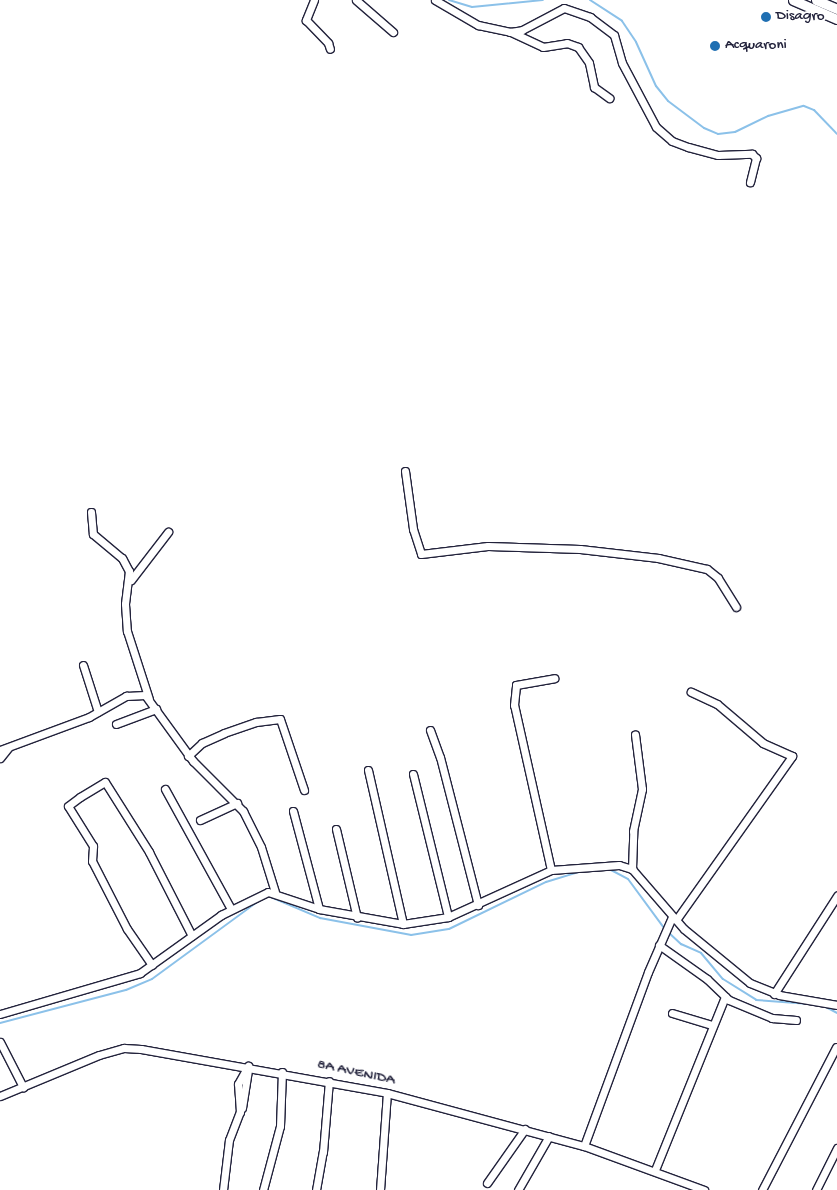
<!DOCTYPE html>
<style>
body{margin:0}
#map{position:relative;width:837px;height:1190px;overflow:hidden;background:#fff;font-family:"Gochi Hand",sans-serif}
div>[style]{position:absolute}
.stream>*{height:2px;margin:-1px;padding:0 1px;transform-origin:1px;border-radius:1px;background:#8bc1e9}
.roads{filter:drop-shadow(1px 0 #22223b) drop-shadow(-1px 0 #22223b) drop-shadow(0 1px #22223b) drop-shadow(0 -1px #22223b)}
.minor>*{height:7px;margin:-3.5px;padding:0 3.5px;transform-origin:3.5px;border-radius:3.5px;background:#fff}
.major>*{height:9px;margin:-4.5px;padding:0 4.5px;transform-origin:4.5px;border-radius:4.5px;background:#fff}
.dots>*{width:14px;height:14px;translate:-50% -50%;box-sizing:border-box;border:2px solid #fff;border-radius:50%}
span{translate:-50% -50%;white-space:nowrap;text-align:center;line-height:1.15;-webkit-text-stroke:4px #fff;paint-order:stroke}
.poi-label{font-size:15px;color:#22223b}
.left{translate:0 -50%;text-align:left}
.street-label{font-size:15px;color:#22223b}
</style>
<div id="map">
<div class="stream">
<i style="left:449px;top:0;width:24px;rotate:17deg"></i>
<i style="left:472px;top:7px;width:71px;rotate:-5.6deg"></i>
<i style="left:590px;top:0;width:38px;rotate:33deg"></i>
<i style="left:622px;top:21px;width:25px;rotate:56deg"></i>
<i style="left:636px;top:42px;width:48px;rotate:65.6deg"></i>
<i style="left:656px;top:86px;width:19px;rotate:51deg"></i>
<i style="left:668px;top:101px;width:45px;rotate:36.9deg"></i>
<i style="left:704px;top:128px;width:15px;rotate:23deg"></i>
<i style="left:718px;top:134px;width:17px;rotate:-7deg"></i>
<i style="left:735px;top:132px;width:37px;rotate:-26deg"></i>
<i style="left:768px;top:116px;width:37px;rotate:-16deg"></i>
<i style="left:804px;top:106px;width:11px;rotate:22deg"></i>
<i style="left:814px;top:110px;width:33px;rotate:46deg"></i>
<i style="left:596px;top:870px;width:15px"></i>
<i style="left:611px;top:870px;width:19px;rotate:28deg"></i>
<i style="left:628px;top:879px;width:61px;rotate:53.7deg"></i>
<i style="left:266px;top:895px;width:59px;rotate:23.1deg"></i>
<i style="left:320px;top:918px;width:93px;rotate:10.6deg"></i>
<i style="left:411px;top:935px;width:38px;rotate:-9deg"></i>
<i style="left:449px;top:929px;width:108px;rotate:-25.9deg"></i>
<i style="left:546px;top:882px;width:38px;rotate:-17deg"></i>
<i style="left:668px;top:932px;width:18px;rotate:43deg"></i>
<i style="left:681px;top:944px;width:22px;rotate:24deg"></i>
<i style="left:701px;top:953px;width:34px;rotate:50deg"></i>
<i style="left:723px;top:979px;width:39px;rotate:32deg"></i>
<i style="left:756px;top:1000px;width:54px;rotate:4.2deg"></i>
<i style="left:824px;top:1006px;width:15px;rotate:28deg"></i>
<i style="left:0;top:1023px;width:130px;rotate:-14.7deg"></i>
<i style="left:126px;top:990px;width:28px;rotate:-23deg"></i>
<i style="left:152px;top:979px;width:134px;rotate:-36.2deg"></i>
</div>
<div class="roads">
<div class="minor">
<i style="left:314px;top:0;width:22px;rotate:112deg"></i>
<i style="left:306px;top:20px;width:32px;rotate:46deg"></i>
<i style="left:328px;top:43px;width:6px;rotate:72deg"></i>
<i style="left:356px;top:0;width:49px;rotate:40.9deg"></i>
<i style="left:435px;top:0;width:50px;rotate:30.2deg"></i>
<i style="left:478px;top:25px;width:33px;rotate:12deg"></i>
<i style="left:510px;top:32px;width:12px;rotate:-9deg"></i>
<i style="left:522px;top:30px;width:47px;rotate:-27.6deg"></i>
<i style="left:564px;top:8px;width:28px;rotate:19deg"></i>
<i style="left:590px;top:17px;width:30px;rotate:37deg"></i>
<i style="left:614px;top:35px;width:29px;rotate:74deg"></i>
<i style="left:622px;top:63px;width:72px;rotate:62deg"></i>
<i style="left:656px;top:127px;width:21px;rotate:41deg"></i>
<i style="left:672px;top:141px;width:17px;rotate:21deg"></i>
<i style="left:688px;top:147px;width:31px;rotate:15deg"></i>
<i style="left:718px;top:155px;width:34px;rotate:-2deg"></i>
<i style="left:752px;top:154px;width:6px;rotate:45deg"></i>
<i style="left:756px;top:158px;width:25px;rotate:104deg"></i>
<i style="left:511px;top:32px;width:35px;rotate:25deg"></i>
<i style="left:543px;top:47px;width:24px;rotate:-9deg"></i>
<i style="left:567px;top:43px;width:12px;rotate:20deg"></i>
<i style="left:578px;top:47px;width:19px;rotate:55deg"></i>
<i style="left:589px;top:63px;width:25px;rotate:78deg"></i>
<i style="left:594px;top:87px;width:19px;rotate:36deg"></i>
<i style="left:405px;top:471px;width:59px;rotate:82.1deg"></i>
<i style="left:413px;top:529px;width:26px;rotate:72deg"></i>
<i style="left:421px;top:554px;width:67px;rotate:-6.8deg"></i>
<i style="left:488px;top:546px;width:92px;rotate:1.9deg"></i>
<i style="left:580px;top:549px;width:79px;rotate:6.6deg"></i>
<i style="left:658px;top:558px;width:50px;rotate:12.7deg"></i>
<i style="left:707px;top:569px;width:14px;rotate:39deg"></i>
<i style="left:718px;top:578px;width:34px;rotate:58deg"></i>
<i style="left:91px;top:512px;width:22px;rotate:85deg"></i>
<i style="left:93px;top:534px;width:38px;rotate:40deg"></i>
<i style="left:122px;top:558px;width:15px;rotate:62deg"></i>
<i style="left:129px;top:571px;width:33px;rotate:97deg"></i>
<i style="left:125px;top:604px;width:27px;rotate:86deg"></i>
<i style="left:127px;top:631px;width:71px;rotate:72.1deg"></i>
<i style="left:131px;top:580px;width:61px;rotate:-52.4deg"></i>
<i style="left:83px;top:665px;width:49px;rotate:72.3deg"></i>
<i style="left:116px;top:724px;width:43px;rotate:-20.6deg"></i>
<i style="left:430px;top:730px;width:29px;rotate:70deg"></i>
<i style="left:440px;top:757px;width:153px;rotate:75.6deg"></i>
<i style="left:0;top:750px;width:95px;rotate:-20.3deg"></i>
<i style="left:89px;top:717px;width:43px;rotate:-29.6deg"></i>
<i style="left:126px;top:696px;width:19px;rotate:-3deg"></i>
<i style="left:145px;top:695px;width:82px;rotate:54deg"></i>
<i style="left:193px;top:761px;width:71px;rotate:45deg"></i>
<i style="left:243px;top:811px;width:40px;rotate:63.4deg"></i>
<i style="left:261px;top:847px;width:47px;rotate:72.7deg"></i>
<i style="left:188px;top:756px;width:19px;rotate:-43deg"></i>
<i style="left:202px;top:743px;width:24px;rotate:-24deg"></i>
<i style="left:224px;top:733px;width:34px;rotate:-19deg"></i>
<i style="left:256px;top:722px;width:24px;rotate:-7deg"></i>
<i style="left:280px;top:719px;width:75px;rotate:71.3deg"></i>
<i style="left:0;top:758px;width:13px;rotate:-51deg"></i>
<i style="left:368px;top:770px;width:158px;rotate:77.2deg"></i>
<i style="left:413px;top:774px;width:147px;rotate:76.2deg"></i>
<i style="left:165px;top:789px;width:137px;rotate:61.2deg"></i>
<i style="left:293px;top:811px;width:101px;rotate:75.1deg"></i>
<i style="left:200px;top:820px;width:41px;rotate:-24.7deg"></i>
<i style="left:336px;top:829px;width:91px;rotate:76.7deg"></i>
<i style="left:632px;top:869px;width:38px;rotate:-88deg"></i>
<i style="left:633px;top:831px;width:43px;rotate:-77.9deg"></i>
<i style="left:642px;top:789px;width:55px;rotate:-97.3deg"></i>
<i style="left:551px;top:870px;width:169px;rotate:-102.6deg"></i>
<i style="left:514px;top:705px;width:20px;rotate:-84deg"></i>
<i style="left:516px;top:685px;width:39px;rotate:-10deg"></i>
<i style="left:676px;top:920px;width:201px;rotate:-54.7deg"></i>
<i style="left:792px;top:756px;width:32px;rotate:-156deg"></i>
<i style="left:763px;top:743px;width:60px;rotate:-139.7deg"></i>
<i style="left:717px;top:704px;width:29px;rotate:-155deg"></i>
<i style="left:659px;top:945px;width:59px;rotate:35.3deg"></i>
<i style="left:707px;top:979px;width:30px;rotate:44deg"></i>
<i style="left:729px;top:1000px;width:47px;rotate:22.7deg"></i>
<i style="left:772px;top:1018px;width:24px;rotate:5deg"></i>
<i style="left:152px;top:965px;width:44px;rotate:-124.8deg"></i>
<i style="left:127px;top:929px;width:76px;rotate:-117.2deg"></i>
<i style="left:92px;top:861px;width:15px;rotate:-86deg"></i>
<i style="left:93px;top:846px;width:47px;rotate:-122deg"></i>
<i style="left:68px;top:806px;width:15px;rotate:-37deg"></i>
<i style="left:80px;top:797px;width:29px;rotate:-31deg"></i>
<i style="left:105px;top:782px;width:83px;rotate:57.8deg"></i>
<i style="left:149px;top:852px;width:94px;rotate:62.9deg"></i>
<i style="left:774px;top:994px;width:117px;rotate:-57.3deg"></i>
<i style="left:672px;top:1013px;width:42px;rotate:16.7deg"></i>
<i style="left:0;top:1014px;width:146px;rotate:-16.3deg"></i>
<i style="left:140px;top:973px;width:100px;rotate:-35.6deg"></i>
<i style="left:221px;top:915px;width:52px;rotate:-26.1deg"></i>
<i style="left:268px;top:892px;width:54px;rotate:18.4deg"></i>
<i style="left:319px;top:909px;width:85px;rotate:10.1deg"></i>
<i style="left:403px;top:924px;width:46px;rotate:-8.8deg"></i>
<i style="left:448px;top:917px;width:113px;rotate:-24.5deg"></i>
<i style="left:551px;top:870px;width:68px;rotate:-4.2deg"></i>
<i style="left:619px;top:865px;width:14px;rotate:17deg"></i>
<i style="left:632px;top:869px;width:79px;rotate:49.1deg"></i>
<i style="left:684px;top:929px;width:85px;rotate:39.3deg"></i>
<i style="left:750px;top:983px;width:31px;rotate:22deg"></i>
<i style="left:779px;top:995px;width:59px;rotate:9.8deg"></i>
<i style="left:0;top:1042px;width:51px;rotate:62.9deg"></i>
<i style="left:0;top:1096px;width:107px;rotate:-22.5deg"></i>
<i style="left:99px;top:1055px;width:26px;rotate:-16deg"></i>
<i style="left:124px;top:1048px;width:17px;rotate:3deg"></i>
<i style="left:141px;top:1049px;width:250px;rotate:10.1deg"></i>
<i style="left:387px;top:1093px;width:204px;rotate:15.1deg"></i>
<i style="left:584px;top:1146px;width:128px;rotate:20.1deg"></i>
<i style="left:242px;top:1108px;width:39px;rotate:-81deg"></i>
<i style="left:584px;top:1146px;width:185px;rotate:-69.8deg"></i>
<i style="left:648px;top:972px;width:60px;rotate:-66.4deg"></i>
<i style="left:655px;top:1170px;width:187px;rotate:-68deg"></i>
<i style="left:487px;top:1183px;width:66px;rotate:-54.9deg"></i>
<i style="left:223px;top:1190px;width:50px;rotate:-83.2deg"></i>
<i style="left:229px;top:1140px;width:30px;rotate:-69deg"></i>
<i style="left:240px;top:1112px;width:28px;rotate:-94deg"></i>
<i style="left:238px;top:1084px;width:21px;rotate:-61deg"></i>
<i style="left:263px;top:1190px;width:66px;rotate:-75.1deg"></i>
<i style="left:280px;top:1126px;width:54px;rotate:-87.9deg"></i>
<i style="left:316px;top:1190px;width:39px;rotate:-80deg"></i>
<i style="left:323px;top:1152px;width:71px;rotate:-85.2deg"></i>
<i style="left:380px;top:1190px;width:97px;rotate:-85.9deg"></i>
<i style="left:518px;top:1190px;width:62px;rotate:-60.1deg"></i>
<i style="left:762px;top:1190px;width:161px;rotate:-62.6deg"></i>
<i style="left:816px;top:1190px;width:47px;rotate:-63.4deg"></i>
</div>
<div class="major">
<i style="left:793px;top:0;width:48px;rotate:23.4deg"></i>
<i style="left:816px;top:0;width:23px;rotate:23deg"></i>
</div>
</div>
<div class="dots">
<i style="left:766px;top:17px;background:#1f6fb2"></i>
<i style="left:715px;top:46px;background:#1f6fb2"></i>
</div>
<div class="poi-label">
<span class="left" style="left:776px;top:17px">Disagro</span>
<span class="left" style="left:725px;top:46px">Acquaroni</span>
</div>
<div class="street-label">
<span style="left:356px;top:1073px;rotate:12deg">8A AVENIDA</span>
</div>
</div>
